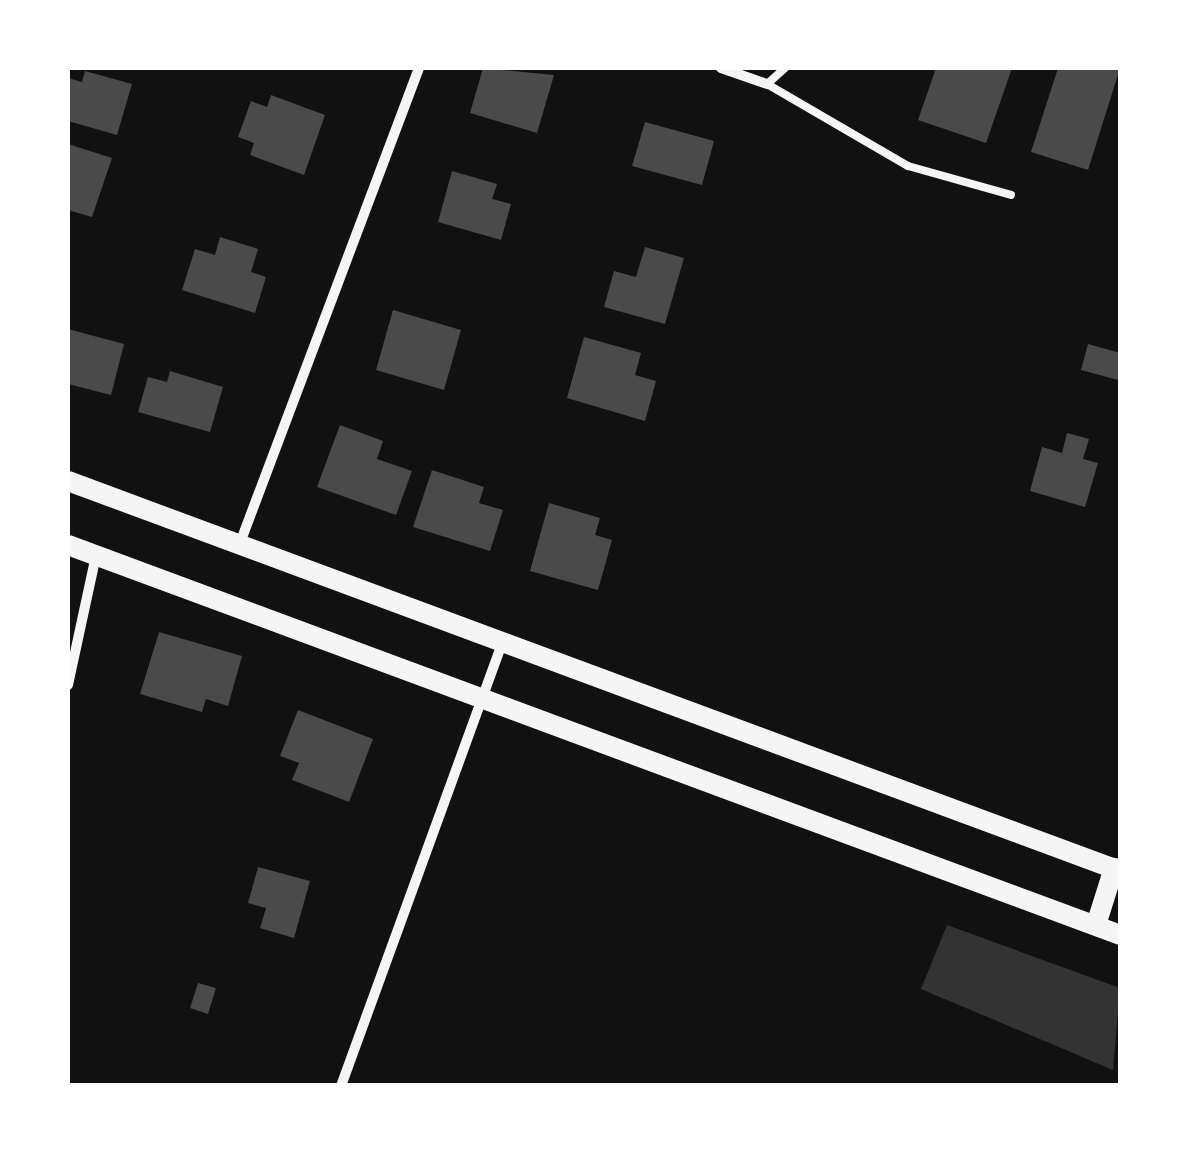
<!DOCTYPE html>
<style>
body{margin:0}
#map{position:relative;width:1188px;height:1153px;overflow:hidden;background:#111;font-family:"Work Sans",sans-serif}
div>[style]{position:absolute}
.water>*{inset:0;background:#333}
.building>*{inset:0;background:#4a4a4a}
.service>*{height:8px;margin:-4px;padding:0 4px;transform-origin:4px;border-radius:4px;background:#f5f5f5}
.minor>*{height:10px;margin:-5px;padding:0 5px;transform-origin:5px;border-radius:5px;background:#f5f5f5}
.secondary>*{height:20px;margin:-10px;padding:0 10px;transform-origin:10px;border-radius:10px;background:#f5f5f5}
span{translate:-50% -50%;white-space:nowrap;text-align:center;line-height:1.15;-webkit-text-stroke:8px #fff;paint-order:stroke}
.frame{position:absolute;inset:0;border:70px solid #fff;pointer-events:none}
</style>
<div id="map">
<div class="water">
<i style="clip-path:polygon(947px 925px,1120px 988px,1113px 1070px,921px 989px)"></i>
</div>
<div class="building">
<i style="clip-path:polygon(483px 68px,554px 75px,537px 133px,470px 113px)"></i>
<i style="clip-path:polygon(936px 68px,1012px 68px,986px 143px,918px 120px)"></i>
<i style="clip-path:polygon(1058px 68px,1120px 68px,1088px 170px,1031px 152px)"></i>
<i style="clip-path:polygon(85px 71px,132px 84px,117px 135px,68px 121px,68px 78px,82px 82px)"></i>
<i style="clip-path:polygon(271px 95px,325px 115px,304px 175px,250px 155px,254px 143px,238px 137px,251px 101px,267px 107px)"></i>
<i style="clip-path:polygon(645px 122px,714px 141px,702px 185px,632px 166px)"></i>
<i style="clip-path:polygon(68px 144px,112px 158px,92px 217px,68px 210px)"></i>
<i style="clip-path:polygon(452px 171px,497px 184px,492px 199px,511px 204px,501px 240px,438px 222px)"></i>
<i style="clip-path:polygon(220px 237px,258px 249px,251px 272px,266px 277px,255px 313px,182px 290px,195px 249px,215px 255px)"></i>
<i style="clip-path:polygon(645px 247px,684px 258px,665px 324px,604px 307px,614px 271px,636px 277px)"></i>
<i style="clip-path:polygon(393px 310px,461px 330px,444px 390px,376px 370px)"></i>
<i style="clip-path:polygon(68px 329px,124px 344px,111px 395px,68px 384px)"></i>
<i style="clip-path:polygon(584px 337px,641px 353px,635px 375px,656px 381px,645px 421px,567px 398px)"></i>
<i style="clip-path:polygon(1088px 344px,1120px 353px,1118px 380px,1081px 370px)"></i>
<i style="clip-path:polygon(170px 371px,223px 387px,210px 432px,138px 412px,148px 377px,167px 382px)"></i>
<i style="clip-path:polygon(340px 425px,383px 441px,377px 459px,412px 471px,396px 515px,317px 487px)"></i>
<i style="clip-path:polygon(1067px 433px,1089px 439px,1083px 459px,1098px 463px,1085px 507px,1030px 491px,1042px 447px,1062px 453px)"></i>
<i style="clip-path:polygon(432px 470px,484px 487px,479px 503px,503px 510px,490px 551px,413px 527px)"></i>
<i style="clip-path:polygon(549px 503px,600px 518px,595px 535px,612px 540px,598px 590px,530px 571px)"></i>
<i style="clip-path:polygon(159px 632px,242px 656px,228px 706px,206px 699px,202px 712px,140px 694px)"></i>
<i style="clip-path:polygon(298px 710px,373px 739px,349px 802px,292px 780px,299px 763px,280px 756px)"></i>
<i style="clip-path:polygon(258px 867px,310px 881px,294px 938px,260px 928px,266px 908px,248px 903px)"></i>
<i style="clip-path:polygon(198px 983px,216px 988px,208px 1014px,190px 1008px)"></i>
</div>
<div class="service">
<i style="left:785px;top:68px;width:24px;rotate:138deg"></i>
<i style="left:767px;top:84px;width:163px;rotate:30.2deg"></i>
<i style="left:908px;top:166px;width:107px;rotate:15.7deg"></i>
</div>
<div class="minor">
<i style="left:721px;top:68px;width:49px;rotate:19.2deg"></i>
<i style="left:240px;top:543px;width:508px;rotate:-69.35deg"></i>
<i style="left:68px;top:685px;width:132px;rotate:-77.8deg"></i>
<i style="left:341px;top:1086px;width:471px;rotate:-70deg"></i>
</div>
<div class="secondary">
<i style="left:68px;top:481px;width:1122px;rotate:20.34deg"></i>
<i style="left:68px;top:545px;width:1122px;rotate:20.34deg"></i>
<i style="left:1096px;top:925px;width:60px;rotate:-72.5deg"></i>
</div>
<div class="frame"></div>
</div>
